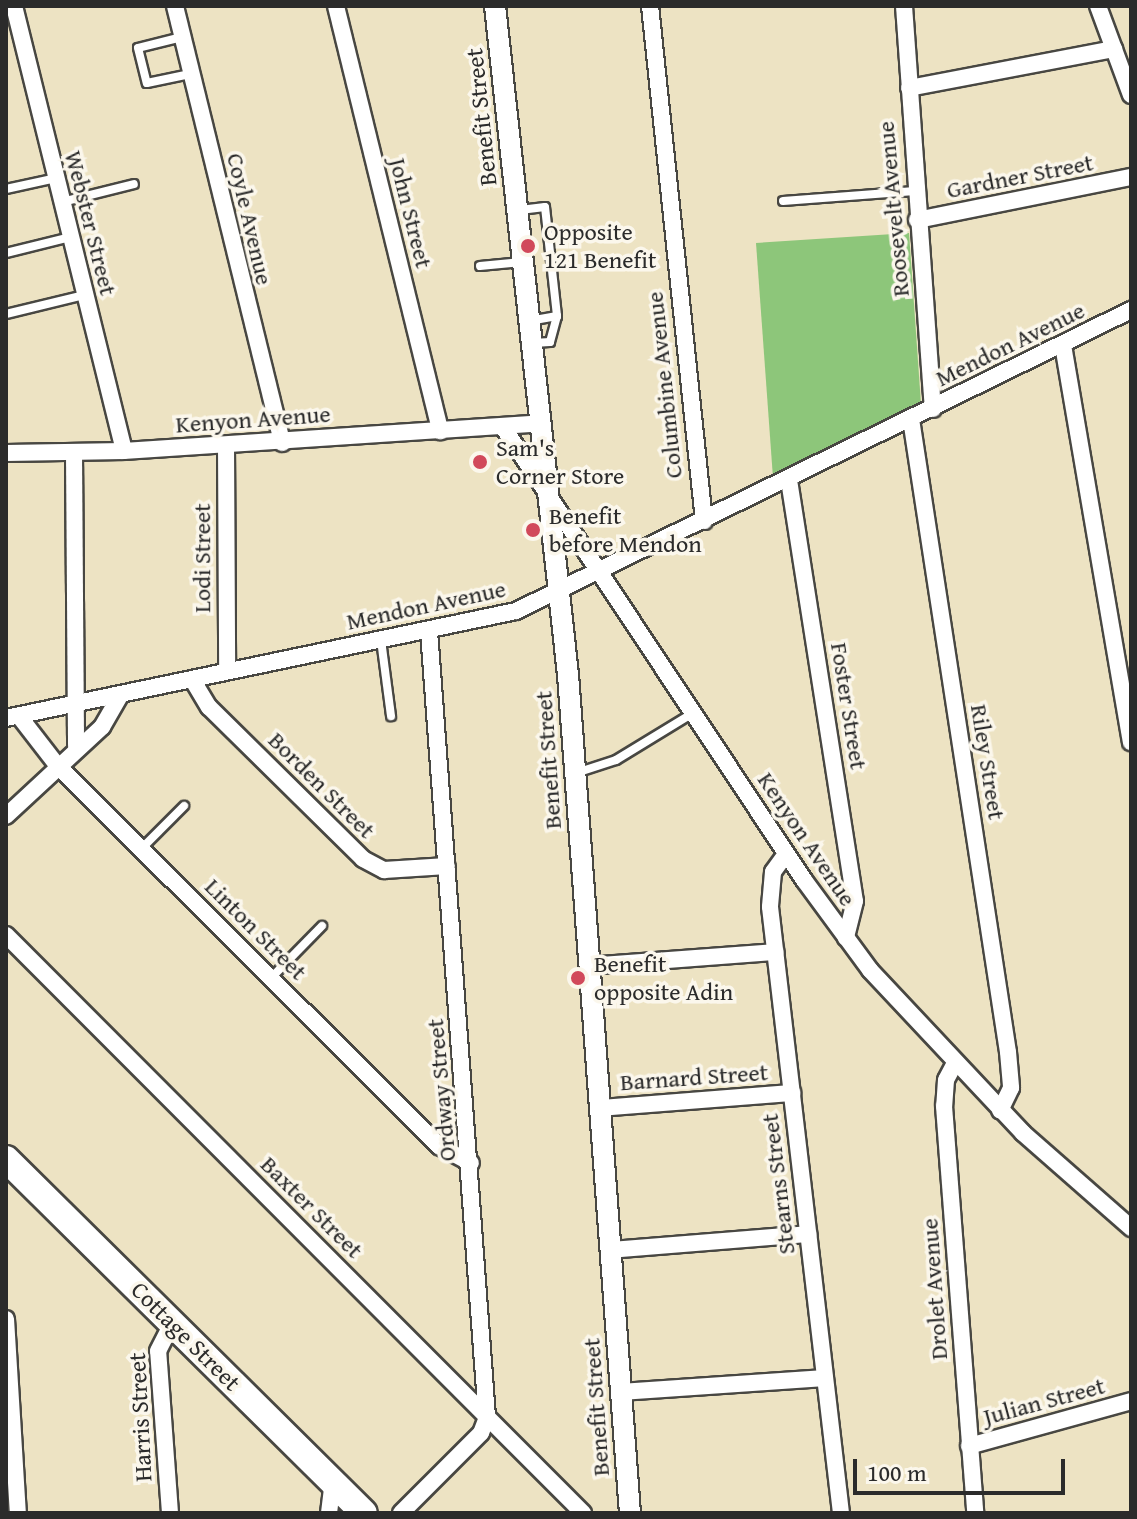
<!DOCTYPE html>
<style>
body{margin:0}
#map{position:relative;width:1137px;height:1519px;overflow:hidden;background:#ede3c3;font-family:"Gentium Book Plus",serif}
div>[style]{position:absolute}
.green>*{inset:0;background:#8dc67a}
.roads{filter:drop-shadow(2px 0 #484742) drop-shadow(-2px 0 #484742) drop-shadow(0 2px #484742) drop-shadow(0 -2px #484742)}
.service>*{height:8px;margin:-4px;padding:0 4px;transform-origin:4px;border-radius:4px;background:#fff}
.minor>*{height:16px;margin:-8px;padding:0 8px;transform-origin:8px;border-radius:8px;background:#fff}
.tertiary>*{height:20px;margin:-10px;padding:0 10px;transform-origin:10px;border-radius:10px;background:#fff}
.primary>*{height:26px;margin:-13px;padding:0 13px;transform-origin:13px;border-radius:13px;background:#fff}
.dots>*{width:22px;height:22px;translate:-50% -50%;box-sizing:border-box;border:4px solid #fbf7ec;border-radius:50%}
span{translate:-50% -50%;white-space:nowrap;text-align:center;line-height:1.15;-webkit-text-stroke:7px #fbf7ec;paint-order:stroke}
.street-label{font-size:24px;color:#2b2b2b}
.poi-label{font-size:24px;color:#2b2b2b}
.left{translate:0 -50%;text-align:left}
.frame{position:absolute;inset:0;border:8px solid #2b2b2b;pointer-events:none}
.scale{position:absolute;left:853px;top:1459px;width:212px;height:36px;box-sizing:border-box;border:4px solid #2b2b2b;border-top:0;padding-left:10px;font-size:24px;line-height:28px;white-space:nowrap;color:#2b2b2b;-webkit-text-stroke:6px #fbf7ec;paint-order:stroke}
</style>
<div id="map">
<div class="green">
<i style="clip-path:polygon(909px 233px,921px 404px,773px 478px,756px 243px)"></i>
</div>
<div class="roads">
<div class="service">
<i style="left:182px;top:37px;width:45px;rotate:166deg"></i>
<i style="left:138px;top:48px;width:36px;rotate:76deg"></i>
<i style="left:147px;top:83px;width:44px;rotate:-11.8deg"></i>
<i style="left:6px;top:189px;width:51px;rotate:-12.4deg"></i>
<i style="left:783px;top:201px;width:132px;rotate:-4.3deg"></i>
<i style="left:62px;top:202px;width:74px;rotate:-14deg"></i>
<i style="left:520px;top:210px;width:25px;rotate:-7deg"></i>
<i style="left:545px;top:207px;width:110px;rotate:83.7deg"></i>
<i style="left:557px;top:316px;width:27px;rotate:170deg"></i>
<i style="left:6px;top:253px;width:66px;rotate:-14deg"></i>
<i style="left:480px;top:266px;width:42px;rotate:-5.4deg"></i>
<i style="left:6px;top:314px;width:80px;rotate:-13.7deg"></i>
<i style="left:533px;top:343px;width:17px;rotate:-3deg"></i>
<i style="left:550px;top:342px;width:27px;rotate:-75deg"></i>
<i style="left:381px;top:640px;width:77px;rotate:82.5deg"></i>
<i style="left:576px;top:773px;width:42px;rotate:-18deg"></i>
<i style="left:616px;top:760px;width:90px;rotate:-31.4deg"></i>
<i style="left:141px;top:849px;width:61px;rotate:-45deg"></i>
<i style="left:271px;top:978px;width:73px;rotate:-45.6deg"></i>
</div>
<div class="minor">
<i style="left:14px;top:6px;width:458px;rotate:76.1deg"></i>
<i style="left:175px;top:6px;width:450px;rotate:76.2deg"></i>
<i style="left:336px;top:6px;width:438px;rotate:76.2deg"></i>
<i style="left:650px;top:6px;width:518px;rotate:84.01deg"></i>
<i style="left:904px;top:6px;width:404px;rotate:85.9deg"></i>
<i style="left:1098px;top:6px;width:95px;rotate:69.7deg"></i>
<i style="left:909px;top:88px;width:209px;rotate:-10.8deg"></i>
<i style="left:917px;top:220px;width:218px;rotate:-11.4deg"></i>
<i style="left:1063px;top:345px;width:403px;rotate:80.3deg"></i>
<i style="left:911px;top:419px;width:640px;rotate:81.29deg"></i>
<i style="left:1008px;top:1052px;width:36px;rotate:85deg"></i>
<i style="left:1011px;top:1088px;width:25px;rotate:116deg"></i>
<i style="left:503px;top:427px;width:544px;rotate:56.4deg"></i>
<i style="left:804px;top:880px;width:112px;rotate:53.7deg"></i>
<i style="left:870px;top:970px;width:224px;rotate:46.8deg"></i>
<i style="left:1023px;top:1133px;width:144px;rotate:41.3deg"></i>
<i style="left:226px;top:445px;width:226px;rotate:89.7deg"></i>
<i style="left:6px;top:453px;width:118px;rotate:-1deg"></i>
<i style="left:124px;top:451px;width:418px;rotate:-3.8deg"></i>
<i style="left:74px;top:453px;width:293px;rotate:89.6deg"></i>
<i style="left:789px;top:480px;width:426px;rotate:81.1deg"></i>
<i style="left:855px;top:901px;width:38px;rotate:104deg"></i>
<i style="left:192px;top:679px;width:33px;rotate:59deg"></i>
<i style="left:209px;top:707px;width:216px;rotate:44.6deg"></i>
<i style="left:363px;top:859px;width:24px;rotate:28deg"></i>
<i style="left:384px;top:870px;width:63px;rotate:-3.6deg"></i>
<i style="left:19px;top:716px;width:62px;rotate:52.2deg"></i>
<i style="left:57px;top:765px;width:540px;rotate:44.92deg"></i>
<i style="left:439px;top:1146px;width:36px;rotate:28deg"></i>
<i style="left:6px;top:718px;width:521px;rotate:-11.85deg"></i>
<i style="left:516px;top:611px;width:685px;rotate:-26.08deg"></i>
<i style="left:6px;top:816px;width:131px;rotate:-42.8deg"></i>
<i style="left:102px;top:727px;width:36px;rotate:-60deg"></i>
<i style="left:786px;top:854px;width:22px;rotate:126deg"></i>
<i style="left:773px;top:872px;width:35px;rotate:95deg"></i>
<i style="left:770px;top:907px;width:610px;rotate:83.32deg"></i>
<i style="left:6px;top:935px;width:817px;rotate:45.05deg"></i>
<i style="left:589px;top:966px;width:187px;rotate:-4.3deg"></i>
<i style="left:955px;top:1063px;width:19px;rotate:118deg"></i>
<i style="left:946px;top:1080px;width:26px;rotate:94deg"></i>
<i style="left:944px;top:1106px;width:408px;rotate:85.6deg"></i>
<i style="left:600px;top:1108px;width:193px;rotate:-4.5deg"></i>
<i style="left:610px;top:1250px;width:199px;rotate:-4.6deg"></i>
<i style="left:6px;top:1319px;width:194px;rotate:86.5deg"></i>
<i style="left:621px;top:1392px;width:204px;rotate:-3.9deg"></i>
<i style="left:969px;top:1446px;width:168px;rotate:-15.5deg"></i>
<i style="left:170px;top:1513px;width:162px;rotate:-94.2deg"></i>
<i style="left:158px;top:1351px;width:33px;rotate:-63deg"></i>
<i style="left:329px;top:1513px;width:32px;rotate:-83deg"></i>
<i style="left:401px;top:1513px;width:113px;rotate:-45deg"></i>
<i style="left:481px;top:1433px;width:17px;rotate:-69deg"></i>
<i style="left:487px;top:1417px;width:788px;rotate:-94.22deg"></i>
</div>
<div class="tertiary">
<i style="left:495px;top:6px;width:673px;rotate:83.77deg"></i>
<i style="left:568px;top:675px;width:840px;rotate:85.77deg"></i>
</div>
<div class="primary">
<i style="left:6px;top:1159px;width:503px;rotate:44.68deg"></i>
</div>
</div>
<div class="dots">
<i style="left:528px;top:246px;background:#d1495b"></i>
<i style="left:480px;top:462px;background:#d1495b"></i>
<i style="left:533px;top:530px;background:#d1495b"></i>
<i style="left:578px;top:978px;background:#d1495b"></i>
</div>
<div class="street-label">
<span style="left:481px;top:117px;rotate:-96deg">Benefit Street</span>
<span style="left:1020px;top:176px;rotate:-11deg">Gardner Street</span>
<span style="left:893px;top:209px;rotate:-95deg">Roosevelt Avenue</span>
<span style="left:411px;top:213px;rotate:76deg">John Street</span>
<span style="left:250px;top:219px;rotate:77deg">Coyle Avenue</span>
<span style="left:91px;top:223px;rotate:76deg">Webster Street</span>
<span style="left:1010px;top:344px;rotate:-26deg">Mendon Avenue</span>
<span style="left:664px;top:385px;rotate:-96deg">Columbine Avenue</span>
<span style="left:253px;top:419px;rotate:-4deg">Kenyon Avenue</span>
<span style="left:202px;top:558px;rotate:-90deg">Lodi Street</span>
<span style="left:426px;top:605px;rotate:-12deg">Mendon Avenue</span>
<span style="left:849px;top:706px;rotate:81deg">Foster Street</span>
<span style="left:548px;top:760px;rotate:-94deg">Benefit Street</span>
<span style="left:988px;top:762px;rotate:81deg">Riley Street</span>
<span style="left:322px;top:785px;rotate:45deg">Borden Street</span>
<span style="left:807px;top:839px;rotate:56deg">Kenyon Avenue</span>
<span style="left:256px;top:929px;rotate:45deg">Linton Street</span>
<span style="left:694px;top:1077px;rotate:-4deg">Barnard Street</span>
<span style="left:441px;top:1090px;rotate:-95deg">Ordway Street</span>
<span style="left:778px;top:1184px;rotate:-97deg">Stearns Street</span>
<span style="left:312px;top:1207px;rotate:45deg">Baxter Street</span>
<span style="left:934px;top:1289px;rotate:-94deg">Drolet Avenue</span>
<span style="left:186px;top:1336px;rotate:45deg">Cottage Street</span>
<span style="left:1044px;top:1401px;rotate:-15deg">Julian Street</span>
<span style="left:596px;top:1407px;rotate:-94deg">Benefit Street</span>
<span style="left:140px;top:1417px;rotate:-93deg">Harris Street</span>
</div>
<div class="poi-label">
<span class="left" style="left:544px;top:246px">Opposite<br>121 Benefit</span>
<span class="left" style="left:496px;top:462px">Sam's<br>Corner Store</span>
<span class="left" style="left:549px;top:530px">Benefit<br>before Mendon</span>
<span class="left" style="left:594px;top:978px">Benefit<br>opposite Adin</span>
</div>
<div class="frame"></div>
<div class="scale">100 m</div>
</div>
